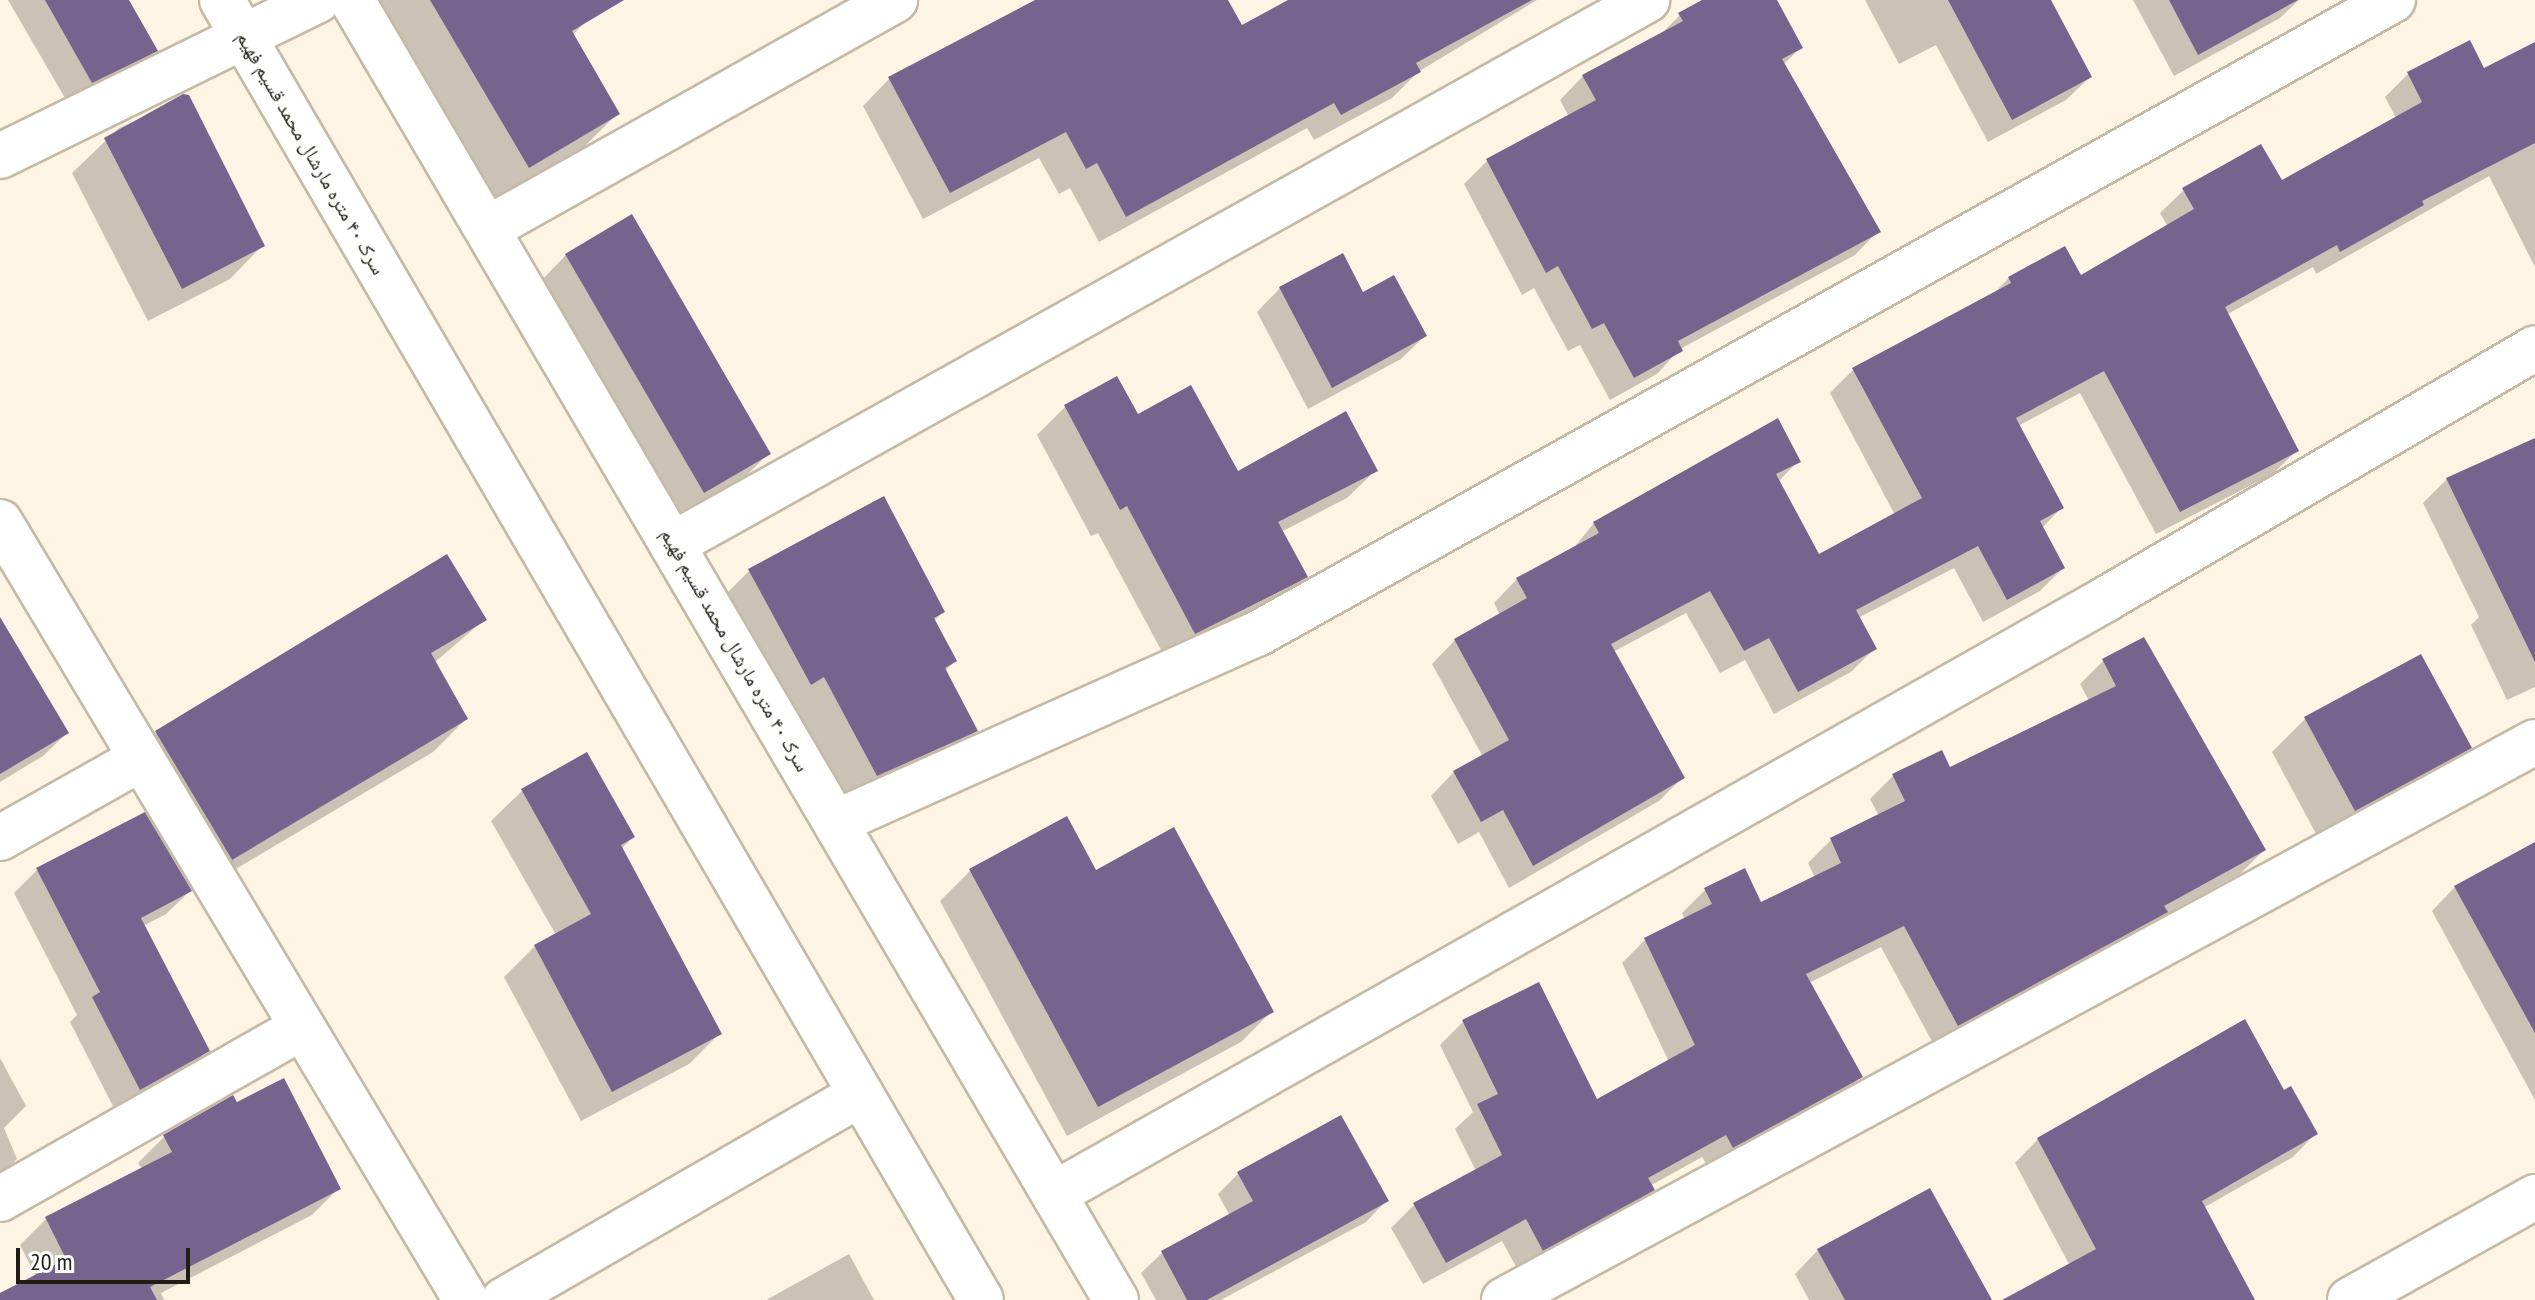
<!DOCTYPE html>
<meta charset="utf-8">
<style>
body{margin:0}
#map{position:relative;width:2535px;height:1300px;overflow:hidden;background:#fdf4e3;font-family:"PT Sans Narrow","Noto Naskh Arabic",sans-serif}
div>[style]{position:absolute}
.shadow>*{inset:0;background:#0003}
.building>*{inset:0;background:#76648f}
.roads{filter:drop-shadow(2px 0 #c5baa6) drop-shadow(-2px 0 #c5baa6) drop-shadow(0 2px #c5baa6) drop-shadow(0 -2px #c5baa6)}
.minor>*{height:44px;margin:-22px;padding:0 22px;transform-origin:22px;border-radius:22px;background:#fff}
.tertiary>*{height:44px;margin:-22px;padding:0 22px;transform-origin:22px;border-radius:22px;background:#fff}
span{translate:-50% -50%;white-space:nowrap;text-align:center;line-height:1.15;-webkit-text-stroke:6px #fff;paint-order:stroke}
.street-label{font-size:20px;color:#211d15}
.scale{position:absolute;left:16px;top:1248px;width:174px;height:36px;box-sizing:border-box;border:4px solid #211d15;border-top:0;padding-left:10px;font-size:24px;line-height:28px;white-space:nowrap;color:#211d15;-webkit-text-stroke:6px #fff;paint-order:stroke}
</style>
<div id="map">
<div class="shadow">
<i style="clip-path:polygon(8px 0,126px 0,156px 50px,132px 74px,69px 105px)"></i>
<i style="clip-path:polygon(377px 0,577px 0,588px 19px,572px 36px,617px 114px,584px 147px,495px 200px)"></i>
<i style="clip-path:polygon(1036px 0,1226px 0,1241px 28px,1293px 0,1537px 0,1418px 72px,1392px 98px,1314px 140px,1307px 128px,1099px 242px,1070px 188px,1059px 194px,1039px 158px,923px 219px,863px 106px,889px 79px)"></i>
<i style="clip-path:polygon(1707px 0,1775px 0,1800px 48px,1783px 65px,1878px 231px,1855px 255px,1680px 349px,1657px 374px,1610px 400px,1580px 345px,1568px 351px,1534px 288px,1522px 295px,1464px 184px,1487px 161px,1569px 117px,1560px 100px,1583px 76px,1658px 37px,1680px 15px)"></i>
<i style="clip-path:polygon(1865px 0,2049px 0,2090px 77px,2066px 100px,1988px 142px,1936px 45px,1899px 64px)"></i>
<i style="clip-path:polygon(2133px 0,2299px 0,2280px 18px,2174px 76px)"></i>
<i style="clip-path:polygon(2535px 44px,2535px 267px,2489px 176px,2316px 274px,2313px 267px,2226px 315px,2296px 451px,2273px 474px,2156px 534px,2080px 393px,2018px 426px,2062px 507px,2042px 528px,2063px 568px,2040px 591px,1983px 622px,1954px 568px,1858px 618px,1874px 649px,1851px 672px,1774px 714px,1745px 660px,1720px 673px,1686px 613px,1613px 652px,1682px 778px,1659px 801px,1509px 888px,1479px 832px,1458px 844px,1431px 796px,1454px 772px,1483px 757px,1432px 664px,1455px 640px,1500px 615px,1494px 603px,1517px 579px,1572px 550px,1594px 523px,1798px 461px,1778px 482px,1818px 556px,1895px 515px,1830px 393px,1854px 369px,1992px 295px,2009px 278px,2080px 278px,2168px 227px,2160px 213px,2184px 190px,2281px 183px,2396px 118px,2385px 97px,2408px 74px,2483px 70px)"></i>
<i style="clip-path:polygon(188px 98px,263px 245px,230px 279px,148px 321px,72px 173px,119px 128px)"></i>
<i style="clip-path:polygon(566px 255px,768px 454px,735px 487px,670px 525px,533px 289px)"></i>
<i style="clip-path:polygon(1280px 288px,1363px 294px,1425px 336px,1401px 359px,1308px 409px,1257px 312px)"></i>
<i style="clip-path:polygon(1066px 406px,1237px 473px,1376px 470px,1347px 498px,1281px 532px,1305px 577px,1277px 605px,1167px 661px,1098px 533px,1091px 536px,1037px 435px)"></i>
<i style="clip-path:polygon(2535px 439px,2535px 687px,2507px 700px,2471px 625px,2479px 617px,2423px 503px,2447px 479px)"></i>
<i style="clip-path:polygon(447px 556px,484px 620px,434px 663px,466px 719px,433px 752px,229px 873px,122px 766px,156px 733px)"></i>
<i style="clip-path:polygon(750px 570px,943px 612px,934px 621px,955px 661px,944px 672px,976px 731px,947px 760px,847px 804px,795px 705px,781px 712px,720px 600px)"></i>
<i style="clip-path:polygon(0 634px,67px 733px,43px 756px,0 782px)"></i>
<i style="clip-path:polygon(2144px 639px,2264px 850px,2241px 873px,2161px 917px,2142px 935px,1935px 1047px,1881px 947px,1809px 983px,1860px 1077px,1837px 1100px,1709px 1169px,1702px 1157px,1650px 1186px,1652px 1190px,1629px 1213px,1519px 1272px,1502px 1241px,1423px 1284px,1391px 1228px,1414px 1205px,1476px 1171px,1455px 1129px,1473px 1112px,1440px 1045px,1463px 1022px,1538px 985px,1596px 1102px,1669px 1062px,1622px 963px,1645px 940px,1685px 920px,1682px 913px,1705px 890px,1744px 871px,1760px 905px,1815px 878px,1808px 863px,1831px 840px,1879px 816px,1870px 799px,1893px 776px,1949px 770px,2089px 701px,2080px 684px,2103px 661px)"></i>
<i style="clip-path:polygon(2305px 719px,2470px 747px,2436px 781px,2321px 843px,2272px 752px)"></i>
<i style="clip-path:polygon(522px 791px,633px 837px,621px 849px,720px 1033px,689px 1064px,581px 1121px,504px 977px,535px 946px,556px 935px,491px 821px)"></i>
<i style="clip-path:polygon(2535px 867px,2535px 1100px,2432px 911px,2455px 887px)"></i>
<i style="clip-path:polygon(37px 870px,190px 891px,166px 914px,143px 926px,208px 1050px,184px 1074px,116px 1112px,70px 1022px,77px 1015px,14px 893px)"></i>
<i style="clip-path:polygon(970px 871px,1095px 872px,1271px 1012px,1241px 1042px,1067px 1136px,940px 901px)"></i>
<i style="clip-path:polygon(0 1058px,26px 1106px,4px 1128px,17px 1159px,0 1176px)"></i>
<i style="clip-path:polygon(2283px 1092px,2316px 1133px,2293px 1157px,2203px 1208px,2247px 1300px,2007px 1300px,2070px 1266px,2015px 1163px,2038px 1139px)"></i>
<i style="clip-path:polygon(236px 1104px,338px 1189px,312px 1215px,161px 1293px,164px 1300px,22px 1300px,38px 1280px,20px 1245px,46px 1219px,142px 1169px,138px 1163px,164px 1137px)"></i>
<i style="clip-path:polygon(1238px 1174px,1386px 1201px,1366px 1222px,1221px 1300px,1156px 1300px,1141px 1273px,1162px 1253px,1230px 1216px,1218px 1194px)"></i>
<i style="clip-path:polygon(1818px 1250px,1990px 1300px,1809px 1300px,1795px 1274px)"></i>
<i style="clip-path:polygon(849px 1254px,874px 1300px,767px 1300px,768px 1299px)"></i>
</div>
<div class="building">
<i style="clip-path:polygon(45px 0,129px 0,158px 51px,92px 83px)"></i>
<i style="clip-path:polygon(430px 0,624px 0,572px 31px,620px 114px,529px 168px)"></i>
<i style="clip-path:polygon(1035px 0,1228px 0,1242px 25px,1288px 0,1532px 0,1416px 63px,1421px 72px,1341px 115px,1334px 103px,1126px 217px,1097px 163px,1086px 169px,1066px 132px,950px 193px,888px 77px)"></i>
<i style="clip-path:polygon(1702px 0,1777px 0,1803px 48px,1782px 59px,1881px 232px,1678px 341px,1683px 351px,1634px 378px,1604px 323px,1592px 329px,1558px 266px,1546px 273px,1486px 159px,1596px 100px,1582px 75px,1683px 21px,1678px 13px)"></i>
<i style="clip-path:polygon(1948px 0,2051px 0,2092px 77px,2012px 120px)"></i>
<i style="clip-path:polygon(2169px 0,2298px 0,2198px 55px)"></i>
<i style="clip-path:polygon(2470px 40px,2484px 68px,2535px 42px,2535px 143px,2422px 201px,2424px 205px,2340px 252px,2337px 245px,2225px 307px,2299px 451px,2180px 512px,2104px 371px,2016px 418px,2064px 508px,2040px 521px,2065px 568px,2007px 600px,1978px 546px,1856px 610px,1877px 649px,1798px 692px,1769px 638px,1744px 651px,1710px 591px,1611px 644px,1685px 778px,1533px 866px,1503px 810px,1481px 822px,1453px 771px,1509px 740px,1454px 639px,1527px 598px,1516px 578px,1599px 533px,1593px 522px,1778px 418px,1801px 462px,1776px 474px,1819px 554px,1922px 498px,1852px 368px,2011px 283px,2008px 277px,2065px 246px,2081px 275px,2194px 209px,2182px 188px,2261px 144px,2282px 180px,2422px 102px,2407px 72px)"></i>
<i style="clip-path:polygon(183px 94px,189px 95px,265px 246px,182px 289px,104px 138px)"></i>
<i style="clip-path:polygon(632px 214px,771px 454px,704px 493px,565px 254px)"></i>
<i style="clip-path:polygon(1343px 253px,1363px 292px,1394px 275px,1427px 336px,1332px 388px,1279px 287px)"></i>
<i style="clip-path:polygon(1117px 376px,1138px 414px,1191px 385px,1238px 471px,1346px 411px,1378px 471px,1278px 522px,1308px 577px,1195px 634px,1127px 506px,1120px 510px,1064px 405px)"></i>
<i style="clip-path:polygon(2535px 438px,2535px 662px,2446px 478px)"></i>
<i style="clip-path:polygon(884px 496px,945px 612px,934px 618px,957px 661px,945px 668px,978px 731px,877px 776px,824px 677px,811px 685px,748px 569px)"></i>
<i style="clip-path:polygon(447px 554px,487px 620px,431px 653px,468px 719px,232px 860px,237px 868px,155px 731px)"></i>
<i style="clip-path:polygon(0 617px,69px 733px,0 774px)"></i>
<i style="clip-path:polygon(2144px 637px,2266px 850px,2164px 906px,2168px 912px,1958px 1026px,1904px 926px,1806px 974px,1863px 1077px,1733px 1148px,1726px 1135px,1648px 1178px,1655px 1190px,1543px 1251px,1526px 1219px,1446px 1263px,1413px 1203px,1502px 1155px,1477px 1104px,1498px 1094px,1462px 1020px,1539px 982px,1597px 1099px,1695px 1045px,1644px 938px,1712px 904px,1704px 888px,1745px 868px,1761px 902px,1841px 863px,1830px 838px,1905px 801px,1892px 774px,1942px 750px,1950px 767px,2116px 686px,2102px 659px)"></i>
<i style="clip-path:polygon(2421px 654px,2472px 748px,2355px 811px,2304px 717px)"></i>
<i style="clip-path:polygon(587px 752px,635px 837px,621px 845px,722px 1034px,612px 1092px,534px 945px,591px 914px,521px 789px)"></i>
<i style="clip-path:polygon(145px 812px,192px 891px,141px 918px,210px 1051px,140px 1090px,92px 997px,100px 992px,36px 868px)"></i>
<i style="clip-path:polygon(1067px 816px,1096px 870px,1174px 827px,1274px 1012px,1098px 1107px,969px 869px)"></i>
<i style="clip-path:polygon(2535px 842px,2535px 1033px,2454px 886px)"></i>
<i style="clip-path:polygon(2245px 1019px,2284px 1090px,2291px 1086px,2318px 1134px,2202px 1201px,2255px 1300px,2002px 1300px,2096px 1249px,2037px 1138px)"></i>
<i style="clip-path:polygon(284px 1078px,341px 1189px,150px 1287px,157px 1300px,0 1300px,0 1293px,66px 1259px,45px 1217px,172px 1152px,163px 1135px,233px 1095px,237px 1102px)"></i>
<i style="clip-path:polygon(1341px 1115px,1389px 1201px,1207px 1300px,1187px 1300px,1161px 1251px,1253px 1201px,1237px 1172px)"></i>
<i style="clip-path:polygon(1930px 1188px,1992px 1300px,1845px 1300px,1817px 1249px)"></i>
</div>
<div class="roads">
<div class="minor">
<i style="left:0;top:156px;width:354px;rotate:-26.1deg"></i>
<i style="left:487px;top:229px;width:468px;rotate:-29.3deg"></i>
<i style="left:0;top:522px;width:907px;rotate:59.08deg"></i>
<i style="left:673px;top:544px;width:1116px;rotate:-29.18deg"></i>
<i style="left:836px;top:822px;width:461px;rotate:-24.1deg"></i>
<i style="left:1257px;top:634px;width:1301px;rotate:-29.17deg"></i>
<i style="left:0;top:838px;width:161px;rotate:-29.4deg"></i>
<i style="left:1054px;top:1194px;width:1209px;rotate:-29.49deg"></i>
<i style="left:2106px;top:599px;width:497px;rotate:-30.3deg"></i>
<i style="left:0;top:1199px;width:344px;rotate:-29.6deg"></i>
<i style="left:504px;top:1300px;width:412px;rotate:-30deg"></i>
<i style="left:1504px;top:1300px;width:1172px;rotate:-28.42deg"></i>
<i style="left:2350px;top:1300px;width:212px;rotate:-29.1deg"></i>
</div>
<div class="tertiary">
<i style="left:222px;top:0;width:1505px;rotate:59.72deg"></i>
<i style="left:352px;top:0;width:1508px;rotate:59.56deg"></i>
</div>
</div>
<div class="street-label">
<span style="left:311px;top:153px;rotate:60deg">سرک ۴۰ متره مارشال محمد قسیم فهیم</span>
<span style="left:735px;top:650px;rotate:60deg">سرک ۴۰ متره مارشال محمد قسیم فهیم</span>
</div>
<div class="scale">20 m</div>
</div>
